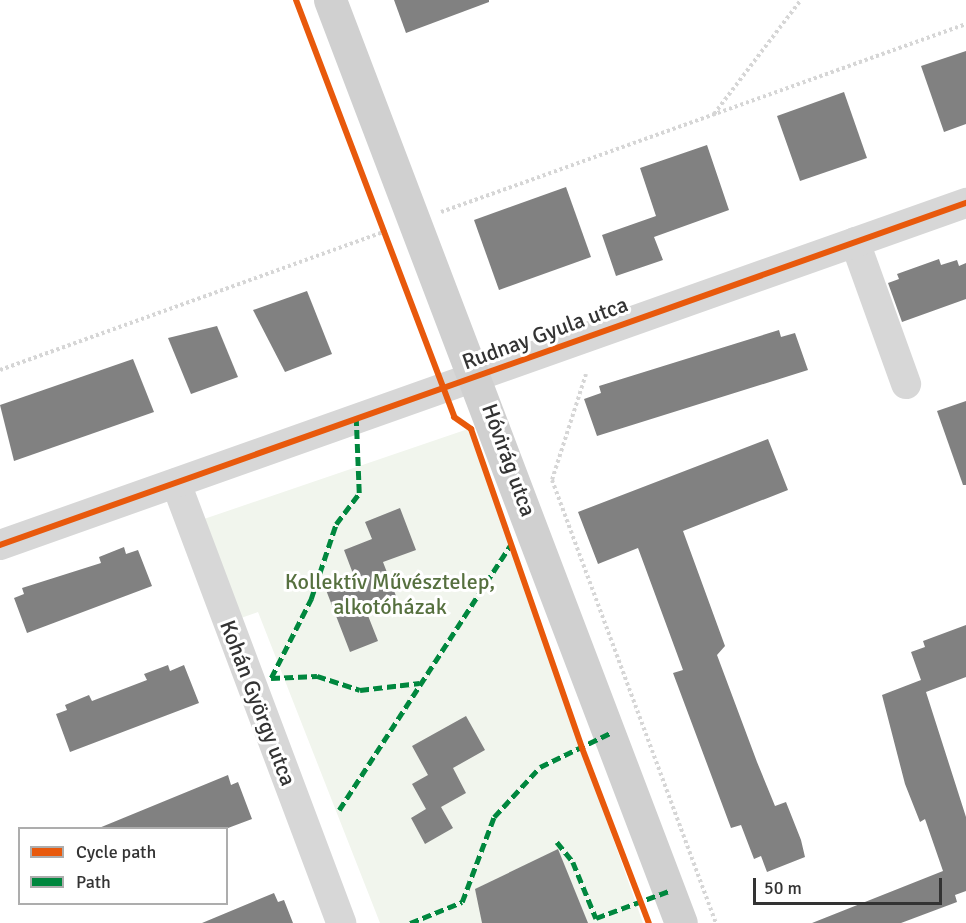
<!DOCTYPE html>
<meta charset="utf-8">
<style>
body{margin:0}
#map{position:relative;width:966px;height:923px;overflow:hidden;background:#fff;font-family:Signika,sans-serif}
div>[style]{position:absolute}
.green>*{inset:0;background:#f1f5ed}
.building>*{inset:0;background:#818181}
.path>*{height:4px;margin-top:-2px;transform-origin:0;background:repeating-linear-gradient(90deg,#d6d6d6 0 3px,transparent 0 6px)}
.street>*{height:30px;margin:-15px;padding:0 15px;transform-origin:15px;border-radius:15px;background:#d7d7d7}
.secondary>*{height:33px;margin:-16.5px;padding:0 16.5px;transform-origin:16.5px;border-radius:16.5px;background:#d0d0d0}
.quiet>*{height:4.5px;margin-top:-2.25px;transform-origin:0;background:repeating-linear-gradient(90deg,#00873e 0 9px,transparent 0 13.5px)}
.cycleway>*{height:6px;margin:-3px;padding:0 3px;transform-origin:3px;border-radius:3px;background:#e8590c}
span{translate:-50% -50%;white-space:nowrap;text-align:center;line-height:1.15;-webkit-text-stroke:6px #fff;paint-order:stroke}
.street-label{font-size:22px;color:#333}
.park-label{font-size:22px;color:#56703f}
.legend{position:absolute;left:18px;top:827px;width:210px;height:78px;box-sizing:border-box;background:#fff;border:2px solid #adadad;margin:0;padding:8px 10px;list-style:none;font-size:18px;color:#333}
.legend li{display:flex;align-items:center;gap:12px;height:30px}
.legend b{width:30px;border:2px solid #adadad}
.scale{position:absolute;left:753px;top:878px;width:189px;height:27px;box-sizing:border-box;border:3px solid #333;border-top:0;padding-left:8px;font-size:18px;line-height:21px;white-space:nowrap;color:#333;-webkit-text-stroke:4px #fff;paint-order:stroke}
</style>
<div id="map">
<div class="green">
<i style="clip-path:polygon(468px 429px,643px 923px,380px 923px,258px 612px,241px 618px,204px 519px)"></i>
</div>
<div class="building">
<i style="clip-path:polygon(394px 0,489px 0,489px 2px,406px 33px)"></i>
<i style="clip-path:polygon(966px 51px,966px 124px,944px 132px,921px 66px)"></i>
<i style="clip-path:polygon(844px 92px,867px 158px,800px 181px,777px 116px)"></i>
<i style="clip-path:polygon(707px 145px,729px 210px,654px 237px,663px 260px,616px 276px,602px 235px,656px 216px,640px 168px)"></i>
<i style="clip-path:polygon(566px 187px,591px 257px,499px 290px,474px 220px)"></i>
<i style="clip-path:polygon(939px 259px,941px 265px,957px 260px,959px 266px,966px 263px,966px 299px,902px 322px,888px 283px,899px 279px,897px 274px)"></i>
<i style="clip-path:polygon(307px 291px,332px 354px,285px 372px,253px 310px)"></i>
<i style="clip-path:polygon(217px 326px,238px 377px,191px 394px,168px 338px)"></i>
<i style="clip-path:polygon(779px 330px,781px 337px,795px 333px,808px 370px,597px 436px,584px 399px,601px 393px,599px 386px)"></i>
<i style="clip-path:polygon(133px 359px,154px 412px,14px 461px,0 405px)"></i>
<i style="clip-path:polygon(966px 401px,966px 485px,963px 485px,937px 411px)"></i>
<i style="clip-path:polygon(768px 439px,788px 490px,683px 531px,725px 646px,717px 655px,757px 762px,775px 806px,786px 802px,801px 840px,805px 857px,767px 872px,761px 856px,754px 859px,741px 825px,731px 828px,673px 673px,683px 670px,638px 548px,598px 564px,578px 512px)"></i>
<i style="clip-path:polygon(400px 508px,416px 550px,383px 562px,396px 596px,365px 608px,378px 641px,350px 652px,326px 590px,355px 579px,344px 550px,372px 539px,365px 522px)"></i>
<i style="clip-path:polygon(124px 547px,126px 554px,138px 550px,152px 586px,27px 633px,14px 598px,24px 594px,22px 588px,101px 563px,99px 557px)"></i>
<i style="clip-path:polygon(966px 625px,966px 677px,926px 692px,966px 817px,966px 891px,955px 895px,957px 902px,901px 923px,812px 923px,943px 871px,925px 819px,920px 822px,905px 784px,882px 695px,921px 680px,911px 652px,925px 647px,923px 641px)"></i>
<i style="clip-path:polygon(168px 665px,170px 671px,184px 665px,199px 703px,70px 752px,56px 714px,67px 710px,65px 705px,89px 695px,92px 701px,147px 680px,144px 674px)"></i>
<i style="clip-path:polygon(466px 716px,485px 750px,453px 768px,466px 793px,441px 807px,453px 828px,425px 844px,411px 818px,426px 809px,412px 784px,428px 775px,412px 746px)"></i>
<i style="clip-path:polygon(228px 775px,231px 785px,238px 782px,252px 819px,228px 828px,99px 828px)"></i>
<i style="clip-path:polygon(558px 849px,588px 923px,482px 923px,475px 889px)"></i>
<i style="clip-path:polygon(274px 893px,278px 902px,284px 900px,293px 923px,202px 923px)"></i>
</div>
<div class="path">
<i style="left:714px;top:114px;width:143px;rotate:-52.7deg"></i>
<i style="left:441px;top:212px;width:558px;rotate:-19.7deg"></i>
<i style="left:0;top:370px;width:413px;rotate:-19.8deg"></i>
<i style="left:586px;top:374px;width:111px;rotate:107.8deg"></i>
<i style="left:552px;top:480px;width:472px;rotate:69.7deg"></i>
</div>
<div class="street">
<i style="left:855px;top:242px;width:151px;rotate:70.2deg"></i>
<i style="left:176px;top:483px;width:470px;rotate:69.4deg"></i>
<i style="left:0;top:545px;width:1025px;rotate:-19.5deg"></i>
</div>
<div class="secondary">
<i style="left:330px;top:0;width:987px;rotate:69.18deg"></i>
</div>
<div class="quiet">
<i style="left:271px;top:678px;width:89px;rotate:-63.1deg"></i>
<i style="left:311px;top:599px;width:79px;rotate:-71.6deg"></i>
<i style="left:336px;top:524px;width:39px;rotate:-53deg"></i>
<i style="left:359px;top:493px;width:74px;rotate:-92.3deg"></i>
<i style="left:271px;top:678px;width:46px;rotate:-2.5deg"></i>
<i style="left:317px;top:676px;width:45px;rotate:18deg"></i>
<i style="left:360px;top:690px;width:60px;rotate:-6.7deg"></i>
<i style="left:339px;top:810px;width:318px;rotate:-57.1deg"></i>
<i style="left:557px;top:842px;width:26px;rotate:51deg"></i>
<i style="left:573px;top:862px;width:61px;rotate:67.7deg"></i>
<i style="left:596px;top:918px;width:78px;rotate:-20.3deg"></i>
<i style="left:410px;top:923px;width:56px;rotate:-22deg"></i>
<i style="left:462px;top:902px;width:91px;rotate:-69.4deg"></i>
<i style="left:494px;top:817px;width:68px;rotate:-47.4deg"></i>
<i style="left:540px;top:767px;width:78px;rotate:-25.9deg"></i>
</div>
<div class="cycleway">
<i style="left:296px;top:0;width:446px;rotate:69.2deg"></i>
<i style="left:454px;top:417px;width:21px;rotate:35deg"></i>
<i style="left:471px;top:429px;width:338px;rotate:70.8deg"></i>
<i style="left:582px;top:748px;width:187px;rotate:69.1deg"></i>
<i style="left:0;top:545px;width:1025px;rotate:-19.5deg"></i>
</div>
<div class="street-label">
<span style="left:545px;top:333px;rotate:-20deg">Rudnay Gyula utca</span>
<span style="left:509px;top:460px;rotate:70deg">Hóvirág utca</span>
<span style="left:258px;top:703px;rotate:69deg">Kohán György utca</span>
</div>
<div class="park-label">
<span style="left:390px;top:594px">Kollektív Művésztelep,<br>alkotóházak</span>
</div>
<ul class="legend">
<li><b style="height:8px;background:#e8590c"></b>Cycle path</li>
<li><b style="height:8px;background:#00873e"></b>Path</li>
</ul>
<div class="scale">50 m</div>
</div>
